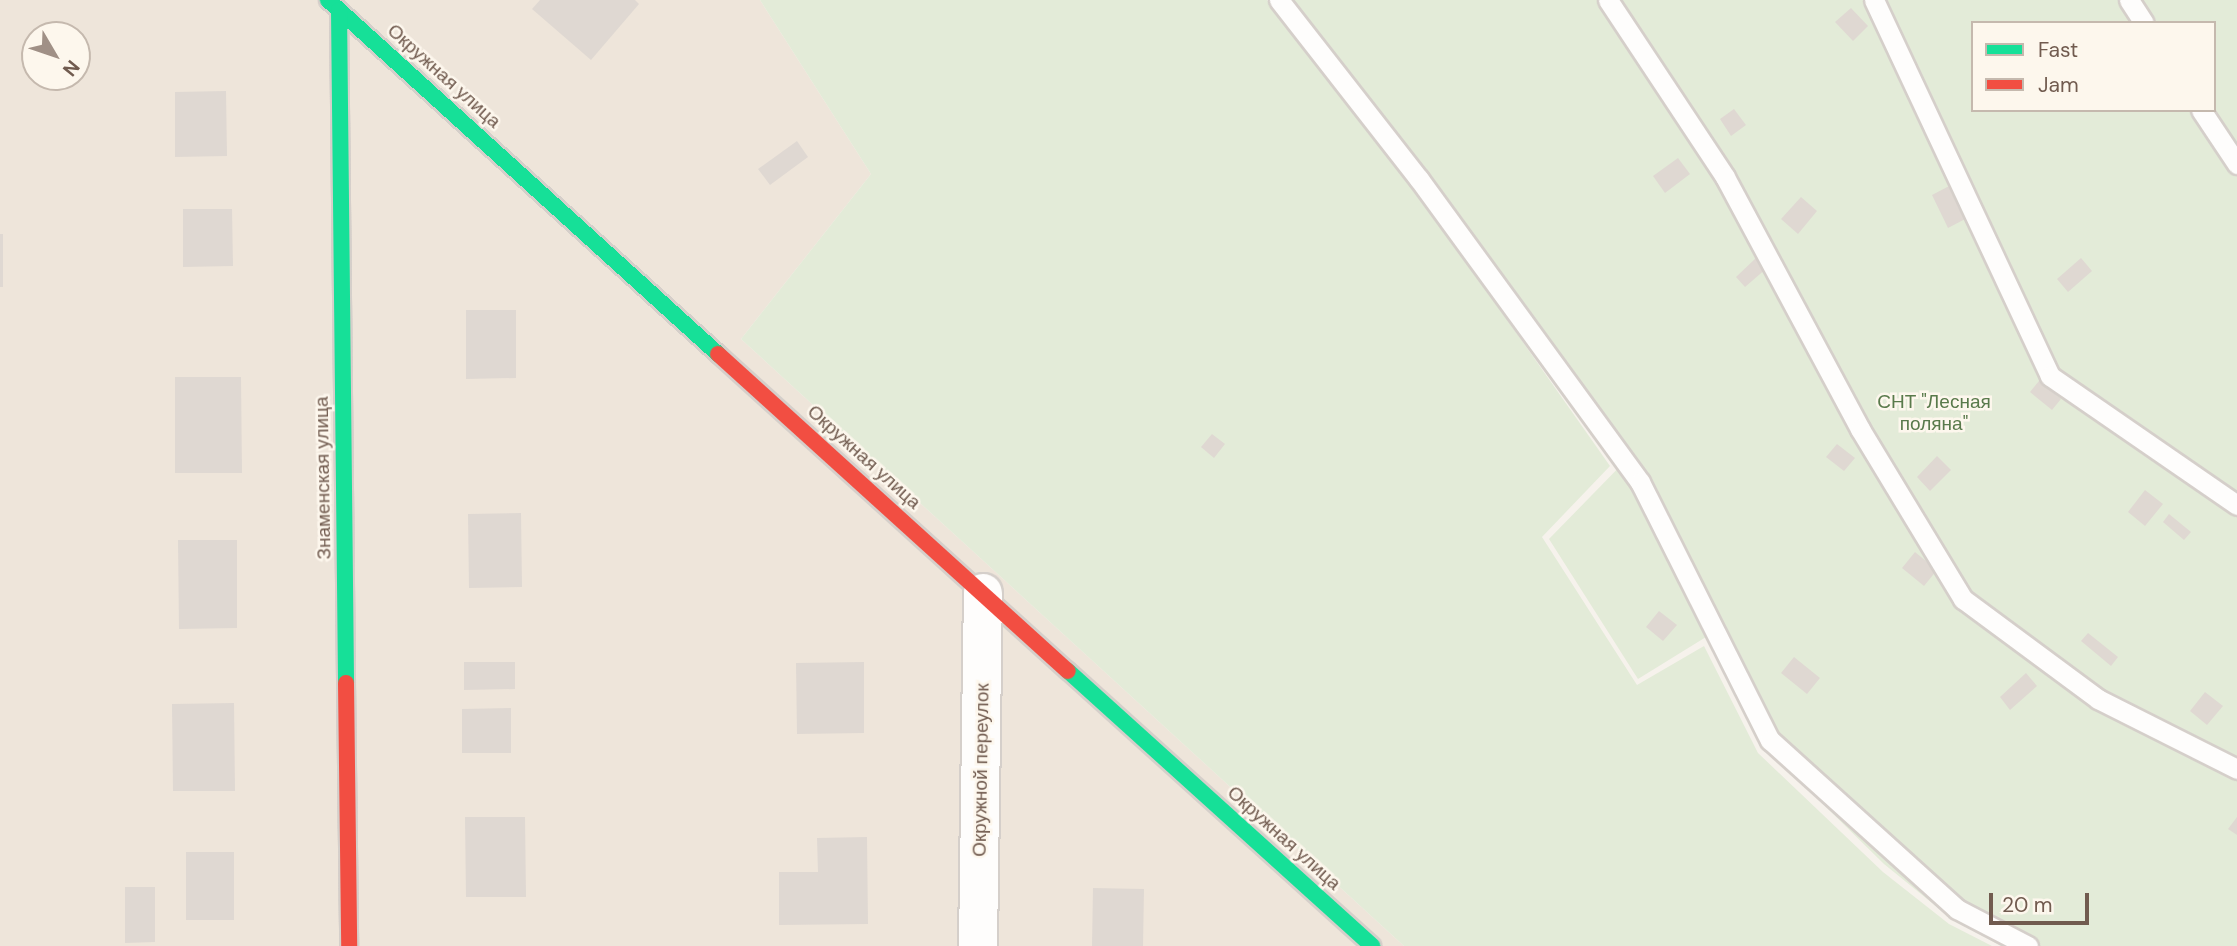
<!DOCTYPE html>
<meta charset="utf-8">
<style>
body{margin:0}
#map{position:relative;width:2237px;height:946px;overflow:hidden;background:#f6f2ec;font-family:"DM Sans",sans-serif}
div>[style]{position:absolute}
.residential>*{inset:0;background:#eee5da}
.green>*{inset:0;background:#e3ebd8}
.building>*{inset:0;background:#dfd8d2}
.roads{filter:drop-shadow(2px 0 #d5cfca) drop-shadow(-2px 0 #d5cfca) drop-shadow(0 2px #d5cfca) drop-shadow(0 -2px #d5cfca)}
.lane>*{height:19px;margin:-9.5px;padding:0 9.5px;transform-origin:9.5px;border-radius:9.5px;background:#fefdfc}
.street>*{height:38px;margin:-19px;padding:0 19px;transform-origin:19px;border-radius:19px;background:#fefdfc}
.fast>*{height:16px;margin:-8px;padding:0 8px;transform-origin:8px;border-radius:8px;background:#16e098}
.jam>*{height:16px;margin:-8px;padding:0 8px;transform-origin:8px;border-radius:8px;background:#f24e42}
span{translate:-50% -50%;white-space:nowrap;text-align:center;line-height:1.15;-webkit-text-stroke:5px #fdf7ed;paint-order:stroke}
.street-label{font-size:19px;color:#715b4f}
.park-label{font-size:19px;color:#597a4b}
.legend{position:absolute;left:1971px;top:21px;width:245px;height:91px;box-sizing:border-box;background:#fdf7ed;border:2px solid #c5b9ae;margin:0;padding:9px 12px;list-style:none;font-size:21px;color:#715b4f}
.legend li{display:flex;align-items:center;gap:14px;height:35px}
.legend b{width:35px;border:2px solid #c5b9ae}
.north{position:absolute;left:21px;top:21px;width:70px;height:70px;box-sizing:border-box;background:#fdf7ed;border:2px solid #c5b9ae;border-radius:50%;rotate:129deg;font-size:19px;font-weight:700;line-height:28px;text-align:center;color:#715b4f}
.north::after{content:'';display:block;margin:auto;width:24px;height:32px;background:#a09086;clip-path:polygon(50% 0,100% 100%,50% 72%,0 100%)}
.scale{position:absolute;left:1989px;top:893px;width:100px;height:32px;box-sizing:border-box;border:4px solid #715b4f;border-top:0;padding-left:9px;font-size:21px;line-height:24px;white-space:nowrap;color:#715b4f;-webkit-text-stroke:5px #fdf7ed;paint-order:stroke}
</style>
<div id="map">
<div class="residential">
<i style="clip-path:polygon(evenodd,0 0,760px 0,871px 174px,741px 339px,1404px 946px,0 946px,0 0,35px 35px,77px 35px,77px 77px,35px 77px,35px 35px)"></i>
</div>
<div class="green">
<i style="clip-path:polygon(760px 0,1267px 0,1413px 186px,1610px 466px,1542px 537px,1637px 685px,1704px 646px,1758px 753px,1883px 872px,1949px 924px,1992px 946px,1404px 946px,741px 339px,871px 174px)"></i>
<i style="clip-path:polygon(evenodd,1287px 0,2237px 0,2237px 946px,2001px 946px,1953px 920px,1884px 864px,1762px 744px,1706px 637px,1638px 679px,1549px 539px,1632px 454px,1287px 0,1973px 23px,2214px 23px,2214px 110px,1973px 110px,1973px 23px)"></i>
</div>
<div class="building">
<i style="clip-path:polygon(540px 0,635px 0,639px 4px,591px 60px,532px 9px)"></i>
<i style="clip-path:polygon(1851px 8px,1868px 26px,1853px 41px,1835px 22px)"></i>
<i style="clip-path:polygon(226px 91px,227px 156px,175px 157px,175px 92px)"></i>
<i style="clip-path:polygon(1734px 109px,1746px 125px,1731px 136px,1720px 119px)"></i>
<i style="clip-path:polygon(797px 141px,808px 157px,770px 185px,758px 169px)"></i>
<i style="clip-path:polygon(1678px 158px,1690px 174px,1665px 193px,1653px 176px)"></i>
<i style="clip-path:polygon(1953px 184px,1969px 217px,1948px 228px,1932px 195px)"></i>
<i style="clip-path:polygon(1801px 197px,1817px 211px,1798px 234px,1781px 219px)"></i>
<i style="clip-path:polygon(183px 209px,232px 209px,233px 266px,183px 267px)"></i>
<i style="clip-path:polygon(0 234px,3px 234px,3px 287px,0 287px)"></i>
<i style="clip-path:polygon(1757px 257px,1767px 268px,1745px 287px,1736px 277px)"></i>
<i style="clip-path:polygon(2081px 258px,2092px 271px,2068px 292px,2057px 279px)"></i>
<i style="clip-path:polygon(466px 310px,516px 310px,516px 378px,466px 379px)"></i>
<i style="clip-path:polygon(175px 377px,241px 377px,242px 473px,175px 473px)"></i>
<i style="clip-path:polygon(2039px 381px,2061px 399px,2052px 410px,2030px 392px)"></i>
<i style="clip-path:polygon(1212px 434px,1225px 444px,1214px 458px,1201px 447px)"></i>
<i style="clip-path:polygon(1837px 444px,1855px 458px,1844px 471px,1826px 457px)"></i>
<i style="clip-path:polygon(1937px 456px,1951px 470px,1930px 491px,1917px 477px)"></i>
<i style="clip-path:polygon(2145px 490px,2163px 504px,2145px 526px,2128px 512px)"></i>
<i style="clip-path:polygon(521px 513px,522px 587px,469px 588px,468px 514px)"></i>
<i style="clip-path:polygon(2169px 514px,2191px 532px,2184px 540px,2163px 522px)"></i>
<i style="clip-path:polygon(178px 540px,237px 540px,237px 628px,179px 629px)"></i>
<i style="clip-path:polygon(1915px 552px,1937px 570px,1924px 586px,1902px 568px)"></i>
<i style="clip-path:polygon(1659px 611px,1677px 625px,1663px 641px,1646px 627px)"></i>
<i style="clip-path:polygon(2088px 633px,2118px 657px,2111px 666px,2081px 641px)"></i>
<i style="clip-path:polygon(1794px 657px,1820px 678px,1807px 694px,1781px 673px)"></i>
<i style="clip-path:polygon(464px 662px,515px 662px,515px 689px,464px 690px)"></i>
<i style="clip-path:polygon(864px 662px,864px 733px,797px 734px,796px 663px)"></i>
<i style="clip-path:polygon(2026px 673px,2037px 686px,2010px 710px,2000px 697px)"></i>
<i style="clip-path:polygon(2205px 692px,2223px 706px,2207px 725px,2190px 711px)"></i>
<i style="clip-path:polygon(234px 703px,235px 791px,173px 791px,172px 704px)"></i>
<i style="clip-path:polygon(511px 708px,511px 753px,462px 753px,462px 709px)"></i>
<i style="clip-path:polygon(465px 817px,525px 817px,526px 897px,466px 897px)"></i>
<i style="clip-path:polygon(2237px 817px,2237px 835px,2228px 829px)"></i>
<i style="clip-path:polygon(867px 837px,868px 924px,779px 925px,779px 872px,818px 872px,817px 838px)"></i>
<i style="clip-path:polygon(186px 852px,234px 852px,234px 920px,186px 920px)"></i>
<i style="clip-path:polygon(125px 887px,155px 887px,155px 942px,125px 943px)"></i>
<i style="clip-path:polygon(1093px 888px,1144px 889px,1143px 946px,1092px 946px)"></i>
</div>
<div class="roads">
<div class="lane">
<i style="left:1279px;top:0;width:227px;rotate:52deg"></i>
<i style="left:1419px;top:179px;width:375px;rotate:53.9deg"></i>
<i style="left:1640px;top:482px;width:289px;rotate:63.3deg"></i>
<i style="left:1770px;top:740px;width:252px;rotate:42.1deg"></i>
<i style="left:1957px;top:909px;width:80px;rotate:27.5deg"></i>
<i style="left:1608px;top:0;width:212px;rotate:56.5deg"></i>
<i style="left:1725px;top:177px;width:286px;rotate:61.8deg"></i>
<i style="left:1860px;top:429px;width:199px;rotate:58.8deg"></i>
<i style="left:1963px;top:599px;width:168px;rotate:36.5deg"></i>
<i style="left:2098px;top:699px;width:156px;rotate:26.7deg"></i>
<i style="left:1874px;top:0;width:415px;rotate:64.9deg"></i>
<i style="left:2050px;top:376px;width:227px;rotate:34.6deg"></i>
<i style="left:2129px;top:0;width:27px;rotate:57deg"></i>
<i style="left:2201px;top:110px;width:65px;rotate:56.3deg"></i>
</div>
<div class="street">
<i style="left:978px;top:946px;width:353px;rotate:-89.2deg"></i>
</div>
<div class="fast">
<i style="left:328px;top:0;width:527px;rotate:42.23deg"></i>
<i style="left:339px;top:10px;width:673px;rotate:89.4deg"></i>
<i style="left:1068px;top:671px;width:410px;rotate:42.1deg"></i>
</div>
<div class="jam">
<i style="left:718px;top:354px;width:472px;rotate:42.2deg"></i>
<i style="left:346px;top:683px;width:263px;rotate:89.3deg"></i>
</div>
</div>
<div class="street-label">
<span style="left:444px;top:76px;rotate:42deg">Окружная улица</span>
<span style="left:864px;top:457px;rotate:42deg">Окружная улица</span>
<span style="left:323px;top:478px;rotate:-91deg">Знаменская улица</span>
<span style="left:981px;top:770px;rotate:-89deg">Окружной переулок</span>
<span style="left:1284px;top:838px;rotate:42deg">Окружная улица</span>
</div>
<div class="park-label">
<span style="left:1934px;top:413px">СНТ "Лесная<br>поляна"</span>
</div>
<ul class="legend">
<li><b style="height:9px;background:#16e098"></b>Fast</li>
<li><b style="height:9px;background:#f24e42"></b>Jam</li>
</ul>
<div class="north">N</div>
<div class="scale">20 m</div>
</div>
